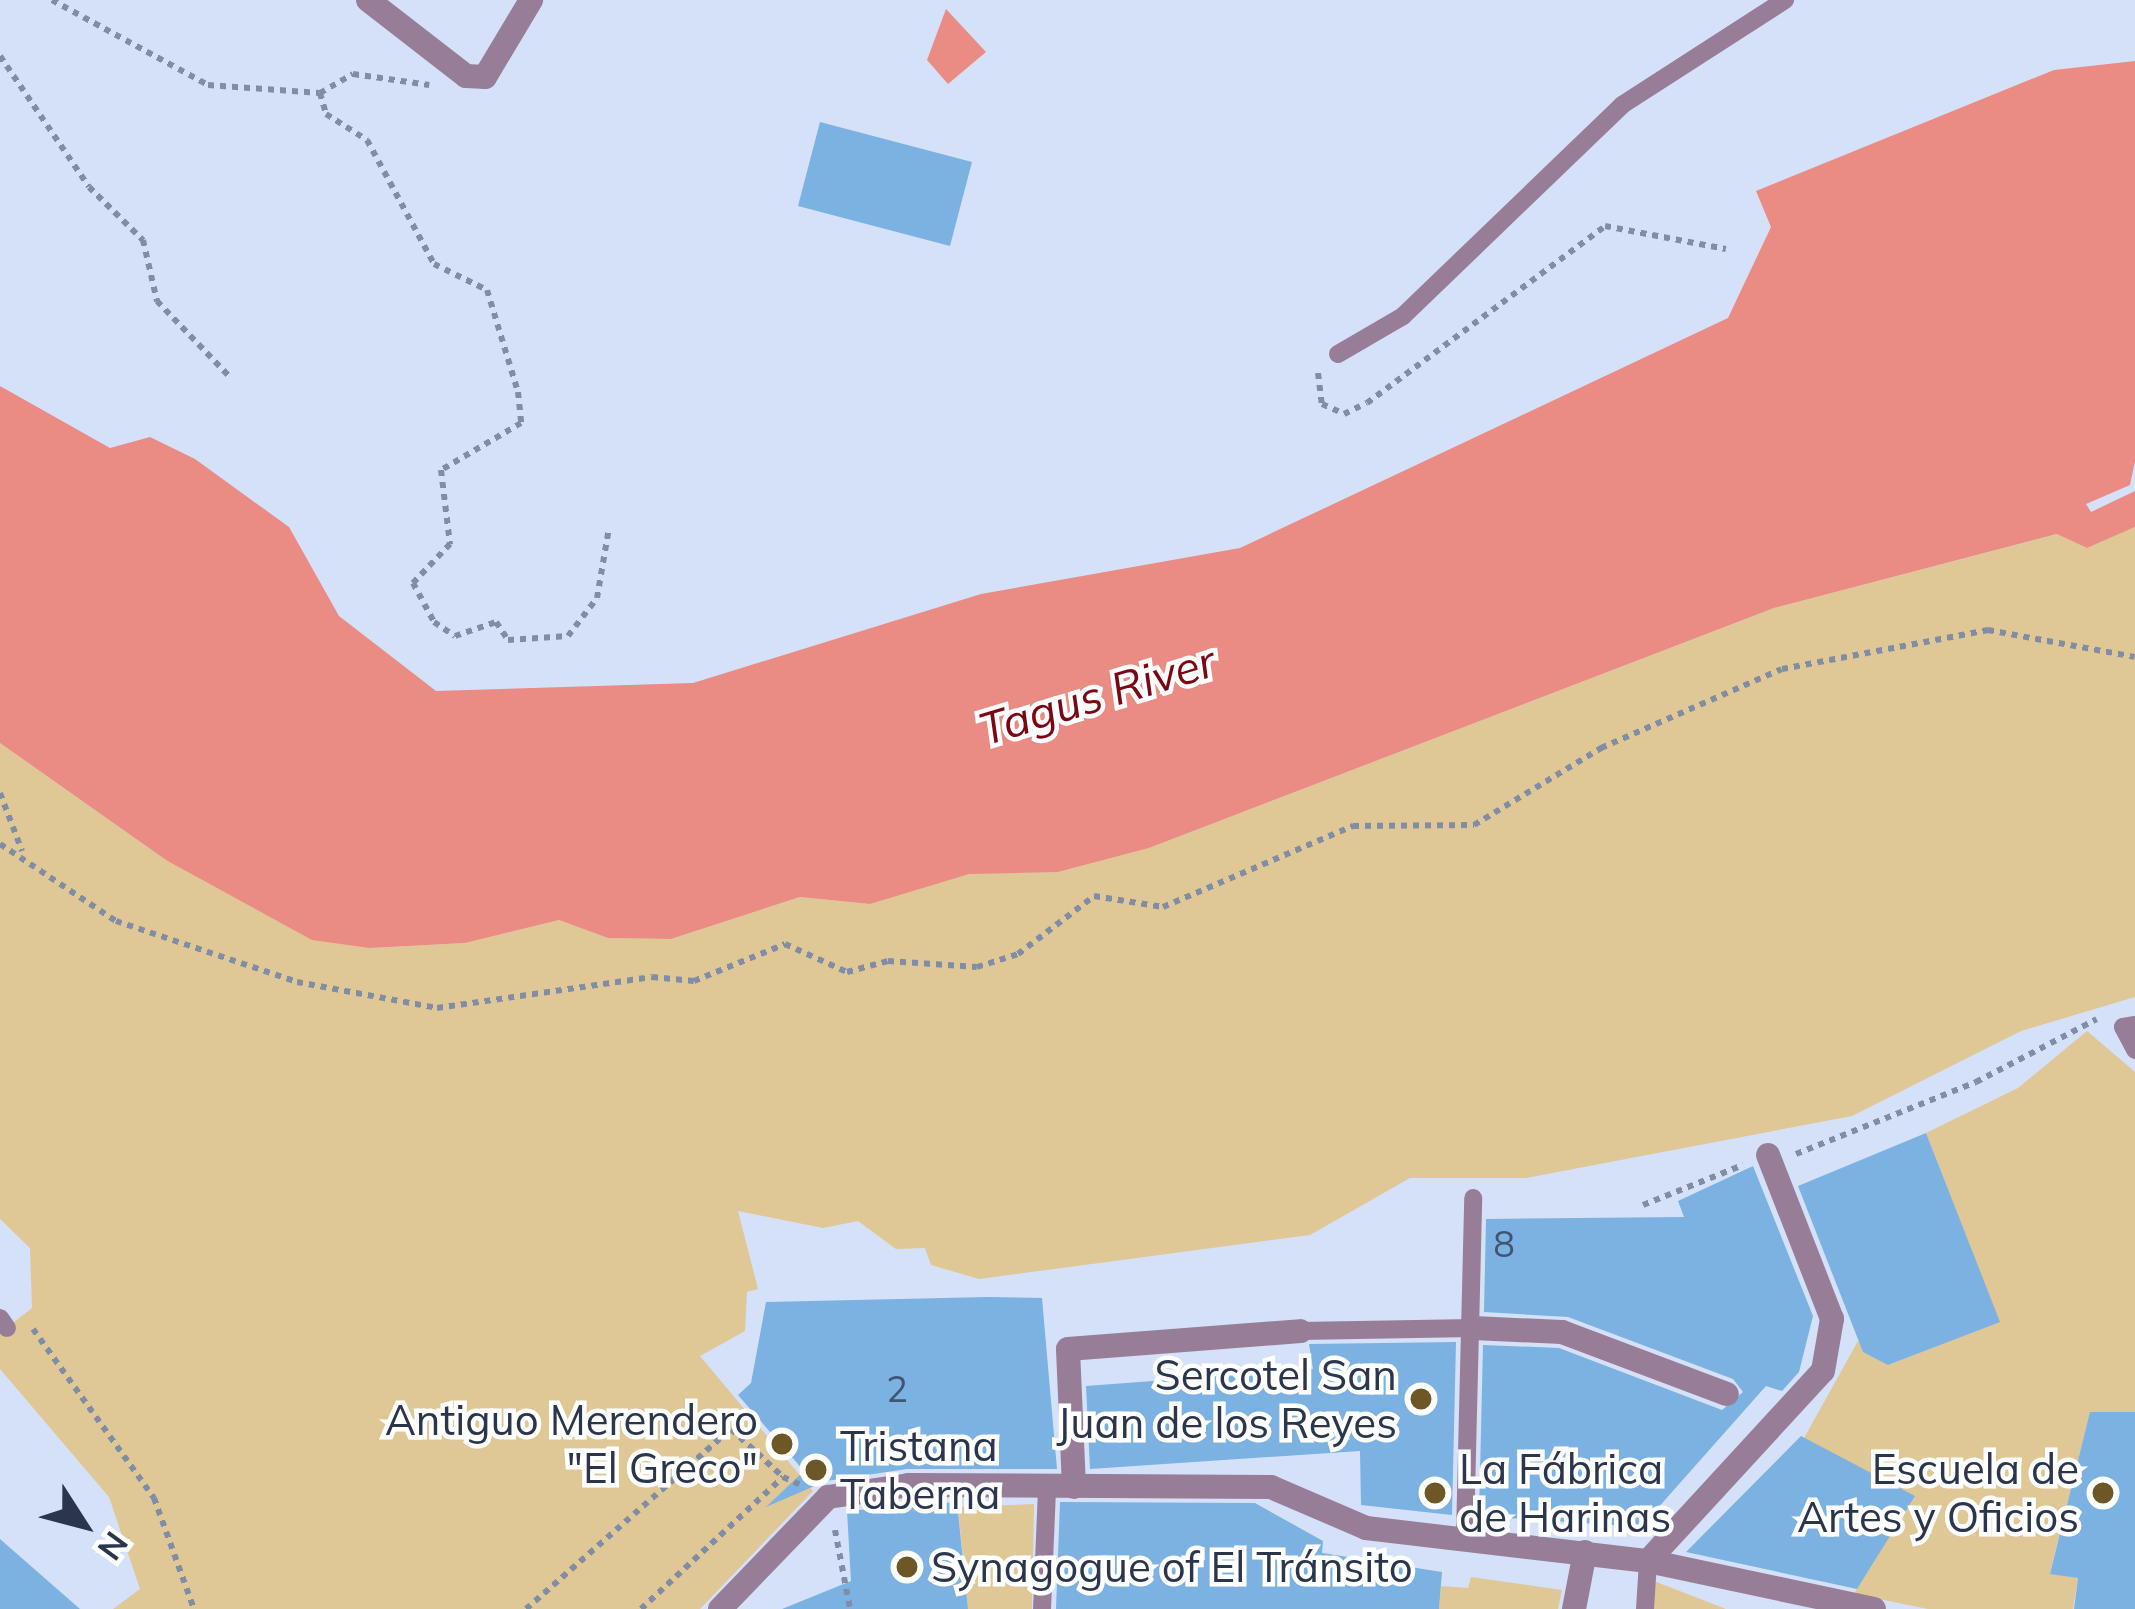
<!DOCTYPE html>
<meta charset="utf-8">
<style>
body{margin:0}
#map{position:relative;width:2135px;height:1609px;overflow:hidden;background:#d5e1f9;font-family:Mulish,sans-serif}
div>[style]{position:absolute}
.green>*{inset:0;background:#dfc796}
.water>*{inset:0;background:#ea8b84}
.building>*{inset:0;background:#7bb2e1}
.path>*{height:6px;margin-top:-3px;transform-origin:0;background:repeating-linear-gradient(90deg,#818da5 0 6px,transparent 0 12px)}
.service>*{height:18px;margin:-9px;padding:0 9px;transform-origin:9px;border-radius:9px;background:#987d99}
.minor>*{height:24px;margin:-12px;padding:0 12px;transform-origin:12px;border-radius:12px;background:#987d99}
.dots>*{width:33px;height:33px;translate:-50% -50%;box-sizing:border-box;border:6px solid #fff;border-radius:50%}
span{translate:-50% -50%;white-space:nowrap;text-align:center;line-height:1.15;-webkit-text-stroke:9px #fff;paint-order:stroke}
.number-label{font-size:36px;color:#3f5572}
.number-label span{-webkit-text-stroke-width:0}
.poi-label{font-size:42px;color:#2b364d}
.right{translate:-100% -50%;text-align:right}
.left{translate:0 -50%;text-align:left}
.water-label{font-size:45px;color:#7d0613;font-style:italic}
.north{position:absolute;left:24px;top:1465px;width:120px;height:120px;-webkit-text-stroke:9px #fff;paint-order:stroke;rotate:126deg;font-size:33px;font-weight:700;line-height:48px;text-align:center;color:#2b364d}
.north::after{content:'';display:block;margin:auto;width:42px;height:54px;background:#2b364d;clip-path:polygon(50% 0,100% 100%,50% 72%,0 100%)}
</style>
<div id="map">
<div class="green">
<i style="clip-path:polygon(2135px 527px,2135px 997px,2021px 1031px,1852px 1116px,1526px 1178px,1410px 1178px,1310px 1235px,979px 1279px,931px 1265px,925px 1248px,896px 1249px,858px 1221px,823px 1228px,738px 1211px,758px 1289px,747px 1292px,745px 1331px,700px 1356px,813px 1491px,700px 1609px,113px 1609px,140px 1589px,109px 1497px,0 1369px,0 1333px,32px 1308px,30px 1248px,0 1219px,0 743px,166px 860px,370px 948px,465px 943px,559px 920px,608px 938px,671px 939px,800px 897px,870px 904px,969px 873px,1058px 872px,1149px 848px,1774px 608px,2058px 534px,2087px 548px)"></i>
<i style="clip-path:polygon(2087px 1031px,2135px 1072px,2135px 1412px,2090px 1413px,2050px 1573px,2078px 1578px,2073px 1609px,1928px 1609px,1854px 1594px,1914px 1496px,1804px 1438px,1858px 1341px,1888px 1365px,1999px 1322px,1926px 1133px,2018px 1088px)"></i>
<i style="clip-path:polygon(1034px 1504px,1032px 1609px,968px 1609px,958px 1507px)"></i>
<i style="clip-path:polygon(1471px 1577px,1562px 1590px,1558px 1609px,1439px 1609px,1441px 1586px,1468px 1588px)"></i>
<i style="clip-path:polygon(1654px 1581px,1726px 1609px,1651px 1609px)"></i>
</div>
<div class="water">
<i style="clip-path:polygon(946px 9px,986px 52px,948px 84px,927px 60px)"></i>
<i style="clip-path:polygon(2135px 61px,2135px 461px,2130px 485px,2086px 504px,2091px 512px,2135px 491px,2135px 527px,2087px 548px,2057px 534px,1774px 608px,1149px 848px,1058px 872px,969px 874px,870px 904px,800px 897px,671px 939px,608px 938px,559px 920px,465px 943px,370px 948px,312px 940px,166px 860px,0 743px,0 386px,110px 448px,150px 437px,195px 459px,289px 527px,339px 616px,436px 691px,693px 683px,981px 594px,1240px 548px,1728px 318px,1771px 227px,1756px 191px,2054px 70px)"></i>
</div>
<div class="building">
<i style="clip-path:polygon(820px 122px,972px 162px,950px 246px,798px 206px)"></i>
<i style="clip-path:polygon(1926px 1133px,2000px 1322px,1888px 1365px,1863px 1352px,1798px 1186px)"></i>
<i style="clip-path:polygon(1753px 1166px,1813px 1316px,1799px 1372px,1782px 1391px,1766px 1386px,1641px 1527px,1479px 1516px,1483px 1345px,1559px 1348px,1722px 1410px,1743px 1392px,1733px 1379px,1568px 1317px,1484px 1312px,1486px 1219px,1684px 1217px,1678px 1201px)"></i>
<i style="clip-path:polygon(988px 1297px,1042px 1298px,1057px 1469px,907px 1469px,826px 1481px,766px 1507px,804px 1471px,738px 1395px,751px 1383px,766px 1302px)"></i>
<i style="clip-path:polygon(1456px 1342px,1452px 1515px,1361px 1505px,1360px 1451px,1090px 1469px,1086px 1386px,1313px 1369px,1309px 1344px)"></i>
<i style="clip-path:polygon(2090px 1412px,2135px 1412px,2135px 1609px,2074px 1609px,2078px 1578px,2050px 1574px)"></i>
<i style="clip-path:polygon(1801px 1436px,1915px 1496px,1857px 1589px,1686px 1552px)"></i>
<i style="clip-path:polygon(957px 1502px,968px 1609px,782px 1609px,851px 1581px,847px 1511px)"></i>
<i style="clip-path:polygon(1060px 1502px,1255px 1503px,1323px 1541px,1322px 1553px,1442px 1572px,1439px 1609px,1056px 1609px)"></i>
<i style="clip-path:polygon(0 1539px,80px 1609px,0 1609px)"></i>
</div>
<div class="path">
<i style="left:52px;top:0;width:178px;rotate:28.6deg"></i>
<i style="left:208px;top:85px;width:112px;rotate:4.1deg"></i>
<i style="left:320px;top:93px;width:38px;rotate:-30deg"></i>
<i style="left:353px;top:74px;width:77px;rotate:8.2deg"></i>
<i style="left:0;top:56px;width:158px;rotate:55.8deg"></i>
<i style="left:89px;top:187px;width:76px;rotate:44.5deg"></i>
<i style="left:143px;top:240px;width:63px;rotate:77.1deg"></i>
<i style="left:157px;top:301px;width:104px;rotate:46.2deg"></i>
<i style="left:320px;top:93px;width:22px;rotate:74deg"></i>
<i style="left:326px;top:114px;width:49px;rotate:32.4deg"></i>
<i style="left:367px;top:140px;width:141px;rotate:61.6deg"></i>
<i style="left:434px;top:264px;width:59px;rotate:26.1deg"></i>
<i style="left:487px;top:290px;width:107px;rotate:73.1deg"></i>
<i style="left:518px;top:392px;width:31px;rotate:84deg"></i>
<i style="left:521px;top:423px;width:93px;rotate:149.6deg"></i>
<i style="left:441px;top:470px;width:75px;rotate:83.1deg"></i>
<i style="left:450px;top:544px;width:54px;rotate:133.5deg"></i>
<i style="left:413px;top:583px;width:44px;rotate:61.7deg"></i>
<i style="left:434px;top:622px;width:25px;rotate:34deg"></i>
<i style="left:455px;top:636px;width:43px;rotate:-18.9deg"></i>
<i style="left:496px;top:622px;width:22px;rotate:56deg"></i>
<i style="left:508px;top:640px;width:60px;rotate:-3.8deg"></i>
<i style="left:568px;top:636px;width:48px;rotate:-52.7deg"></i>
<i style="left:597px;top:598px;width:71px;rotate:-80.3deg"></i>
<i style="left:1318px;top:373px;width:31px;rotate:83deg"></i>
<i style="left:1322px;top:404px;width:24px;rotate:24deg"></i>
<i style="left:1344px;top:414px;width:25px;rotate:-26deg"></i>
<i style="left:1367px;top:403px;width:297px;rotate:-36.6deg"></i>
<i style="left:1605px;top:226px;width:123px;rotate:10.8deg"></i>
<i style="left:0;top:793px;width:62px;rotate:69.2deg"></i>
<i style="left:0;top:844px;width:139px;rotate:33.6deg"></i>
<i style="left:116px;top:921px;width:191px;rotate:18.6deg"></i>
<i style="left:297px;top:982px;width:142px;rotate:10.5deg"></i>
<i style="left:437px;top:1008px;width:217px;rotate:-8.2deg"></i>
<i style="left:652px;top:977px;width:42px;rotate:5.4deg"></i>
<i style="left:694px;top:981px;width:98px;rotate:-22.1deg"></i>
<i style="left:785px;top:944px;width:68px;rotate:24.3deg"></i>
<i style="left:847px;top:972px;width:42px;rotate:-15deg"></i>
<i style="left:888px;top:961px;width:89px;rotate:3.9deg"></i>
<i style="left:977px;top:967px;width:43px;rotate:-17.6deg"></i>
<i style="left:1018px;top:954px;width:96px;rotate:-37.3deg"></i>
<i style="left:1094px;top:896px;width:70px;rotate:9.1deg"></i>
<i style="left:1163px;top:907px;width:207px;rotate:-23.1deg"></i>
<i style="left:1353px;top:826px;width:121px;rotate:-0.5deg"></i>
<i style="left:1474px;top:825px;width:149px;rotate:-31.2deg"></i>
<i style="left:1601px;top:748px;width:197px;rotate:-23.6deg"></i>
<i style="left:1782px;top:669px;width:210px;rotate:-10.7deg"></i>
<i style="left:1988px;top:630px;width:149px;rotate:10.4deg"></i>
<i style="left:1796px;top:1154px;width:194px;rotate:-21.8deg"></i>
<i style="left:1976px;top:1082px;width:136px;rotate:-27.5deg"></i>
<i style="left:1643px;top:1205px;width:108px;rotate:-21.8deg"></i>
<i style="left:33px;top:1329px;width:208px;rotate:54.4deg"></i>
<i style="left:154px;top:1498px;width:118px;rotate:70.2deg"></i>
<i style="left:835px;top:1530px;width:80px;rotate:79.2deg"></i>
<i style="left:526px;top:1609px;width:273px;rotate:-41.3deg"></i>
<i style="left:731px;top:1429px;width:71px;rotate:42.7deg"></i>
<i style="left:641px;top:1609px;width:194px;rotate:-42.9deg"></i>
<i style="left:783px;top:1477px;width:22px;rotate:24deg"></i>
</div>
<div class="service">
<i style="left:1338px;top:354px;width:75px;rotate:-30.3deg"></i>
<i style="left:1403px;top:316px;width:304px;rotate:-43.9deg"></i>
<i style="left:1622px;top:105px;width:194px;rotate:-32.8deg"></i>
<i style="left:2135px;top:1025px;width:12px;rotate:171deg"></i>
<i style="left:2123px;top:1027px;width:26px;rotate:62deg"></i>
<i style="left:0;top:1318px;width:12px;rotate:55deg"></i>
<i style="left:1300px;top:1331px;width:173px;rotate:-1deg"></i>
<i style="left:1465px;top:1535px;width:337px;rotate:-88.6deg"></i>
<i style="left:1042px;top:1609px;width:120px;rotate:-87.6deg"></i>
<i style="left:1645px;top:1609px;width:48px;rotate:-86.4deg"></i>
</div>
<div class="minor">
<i style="left:368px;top:0;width:124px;rotate:37.8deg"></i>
<i style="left:466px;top:76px;width:19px;rotate:3deg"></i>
<i style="left:485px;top:77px;width:90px;rotate:-59.1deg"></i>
<i style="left:1473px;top:1328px;width:89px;rotate:2.6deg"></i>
<i style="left:1562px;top:1332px;width:176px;rotate:20.6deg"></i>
<i style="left:1074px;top:1487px;width:138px;rotate:-92.5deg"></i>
<i style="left:1068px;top:1349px;width:233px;rotate:-4.4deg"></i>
<i style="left:1648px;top:1561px;width:258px;rotate:-47.4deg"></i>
<i style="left:1823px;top:1371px;width:53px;rotate:-80.2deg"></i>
<i style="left:1832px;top:1319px;width:176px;rotate:-111.3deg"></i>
<i style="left:720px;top:1609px;width:156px;rotate:-46deg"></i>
<i style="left:828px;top:1497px;width:82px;rotate:-8.4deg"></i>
<i style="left:909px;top:1485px;width:362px;rotate:0.3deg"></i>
<i style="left:1271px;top:1487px;width:103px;rotate:23.3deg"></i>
<i style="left:1366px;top:1528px;width:284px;rotate:6.7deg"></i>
<i style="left:1648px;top:1561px;width:231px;rotate:12deg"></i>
<i style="left:1574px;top:1609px;width:58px;rotate:-79.1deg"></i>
</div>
<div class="dots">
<i style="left:1421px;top:1399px;background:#6d5727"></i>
<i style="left:782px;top:1444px;background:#6d5727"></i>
<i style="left:816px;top:1470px;background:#6d5727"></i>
<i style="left:1435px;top:1493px;background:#6d5727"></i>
<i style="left:2103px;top:1493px;background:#6d5727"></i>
<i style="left:907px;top:1567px;background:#6d5727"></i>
</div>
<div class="number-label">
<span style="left:1504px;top:1244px">8</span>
<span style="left:897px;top:1389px">2</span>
</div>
<div class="poi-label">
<span class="right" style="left:1397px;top:1399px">Sercotel San<br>Juan de los Reyes</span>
<span class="right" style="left:758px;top:1444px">Antiguo Merendero<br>"El Greco"</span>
<span class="left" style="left:840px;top:1470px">Tristana<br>Taberna</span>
<span class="left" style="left:1459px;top:1493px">La Fábrica<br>de Harinas</span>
<span class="right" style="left:2079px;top:1493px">Escuela de<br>Artes y Oficios</span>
<span class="left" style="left:931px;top:1567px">Synagogue of El Tránsito</span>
</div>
<div class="water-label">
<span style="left:1097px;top:695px;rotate:-17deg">Tagus River</span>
</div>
<div class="north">N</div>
</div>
